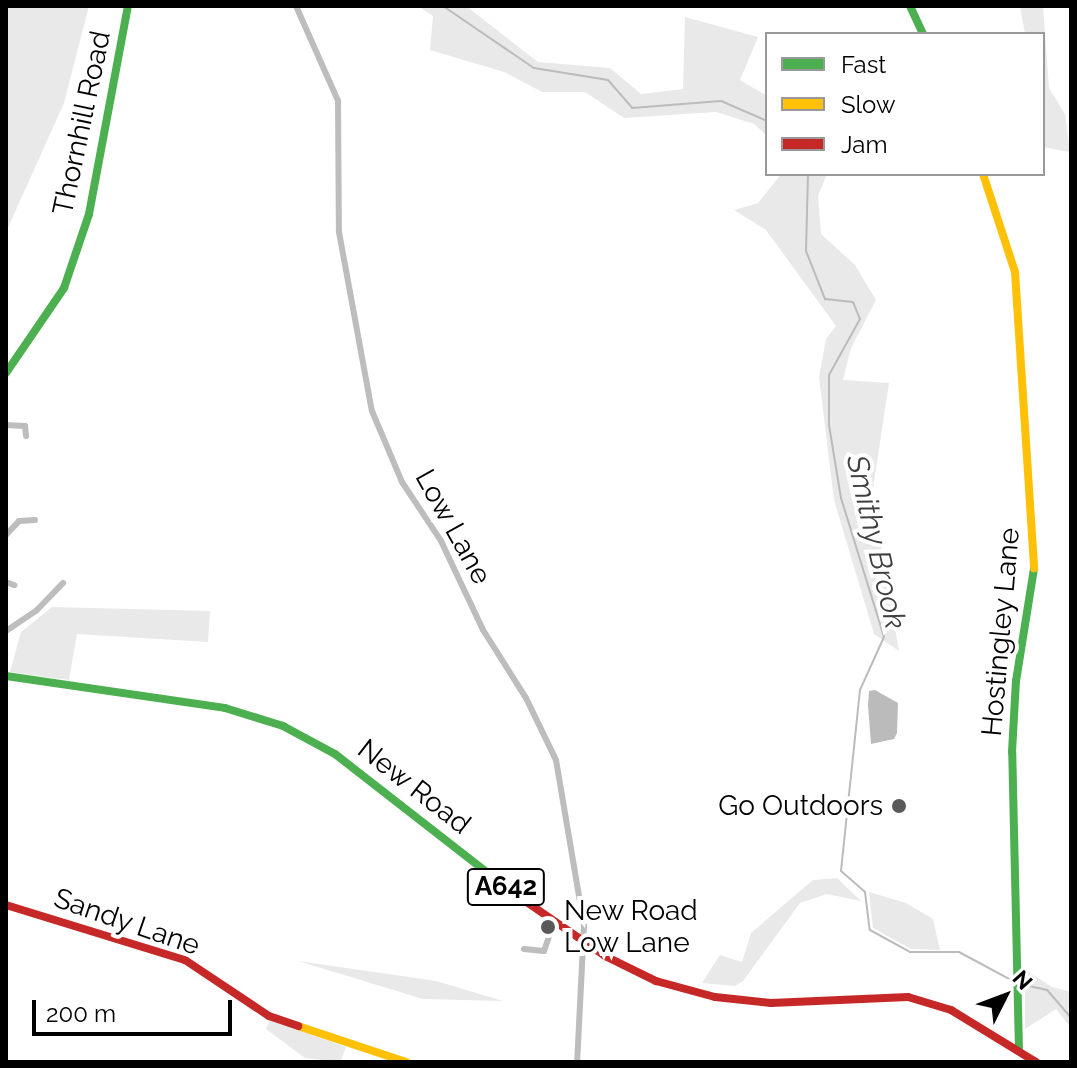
<!DOCTYPE html>
<style>
body{margin:0}
#map{position:relative;width:1077px;height:1068px;overflow:hidden;background:#fff;font-family:Raleway,sans-serif}
div>[style]{position:absolute}
.green>*{inset:0;background:#e9e9e9}
.water>*{inset:0;background:#bbb}
.stream>*{height:2px;margin:-1px;padding:0 1px;transform-origin:1px;border-radius:1px;background:#bbb}
.street>*{height:6px;margin:-3px;padding:0 3px;transform-origin:3px;border-radius:3px;background:#bdbdbd}
.fast>*{height:8px;margin:-4px;padding:0 4px;transform-origin:4px;border-radius:4px;background:#4caf50}
.slow>*{height:8px;margin:-4px;padding:0 4px;transform-origin:4px;border-radius:4px;background:#ffc107}
.jam>*{height:8px;margin:-4px;padding:0 4px;transform-origin:4px;border-radius:4px;background:#c62828}
.dots>*{width:22px;height:22px;translate:-50% -50%;box-sizing:border-box;border:4px solid #fff;border-radius:50%}
span{translate:-50% -50%;white-space:nowrap;text-align:center;line-height:1.15;-webkit-text-stroke:8px #fff;paint-order:stroke}
.shield-label span{padding:2px 6px;background:#fff;border:2px solid;border-radius:6px;-webkit-text-stroke-width:0}
.shield-label{font-size:26px;color:#000;font-weight:700}
.street-label{font-size:28px;color:#000}
.poi-label{font-size:28px;color:#000}
.right{translate:-100% -50%;text-align:right}
.left{translate:0 -50%;text-align:left}
.water-label{font-size:30px;color:#3f3f3f;font-style:italic}
.frame{position:absolute;inset:0;border:8px solid #000;pointer-events:none}
.legend{position:absolute;left:765px;top:32px;width:280px;height:144px;box-sizing:border-box;background:#fff;border:2px solid #999;margin:0;padding:10px 14px;list-style:none;font-size:24px;color:#000}
.legend li{display:flex;align-items:center;gap:16px;height:40px}
.legend b{width:40px;border:2px solid #999}
.north{position:absolute;left:965px;top:956px;width:80px;height:80px;-webkit-text-stroke:6px #fff;paint-order:stroke;rotate:48deg;font-size:22px;font-weight:700;line-height:32px;text-align:center;color:#000}
.north::after{content:'';display:block;margin:auto;width:28px;height:36px;background:#000;clip-path:polygon(50% 0,100% 100%,50% 72%,0 100%)}
.scale{position:absolute;left:32px;top:1000px;width:200px;height:36px;box-sizing:border-box;border:4px solid #000;border-top:0;padding-left:10px;font-size:24px;line-height:28px;white-space:nowrap;color:#000;-webkit-text-stroke:6px #fff;paint-order:stroke}
</style>
<div id="map">
<div class="green">
<i style="clip-path:polygon(6px 6px,89px 6px,64px 103px,6px 232px)"></i>
<i style="clip-path:polygon(418px 6px,466px 6px,538px 62px,610px 68px,641px 94px,683px 89px,685px 17px,758px 37px,740px 80px,767px 96px,767px 136px,754px 124px,716px 112px,624px 118px,585px 92px,542px 92px,504px 72px,430px 50px,433px 16px)"></i>
<i style="clip-path:polygon(1020px 6px,1043px 6px,1049px 88px,1065px 114px,1070px 152px,1043px 147px,1043px 34px,1025px 34px)"></i>
<i style="clip-path:polygon(781px 174px,827px 174px,818px 196px,821px 234px,855px 265px,876px 300px,851px 348px,843px 380px,889px 383px,872px 495px,899px 651px,874px 634px,834px 500px,819px 377px,826px 339px,836px 326px,766px 230px,734px 210px,758px 203px)"></i>
<i style="clip-path:polygon(52px 607px,210px 611px,208px 642px,77px 634px,69px 680px,10px 672px,21px 632px)"></i>
<i style="clip-path:polygon(837px 878px,861px 901px,827px 894px,800px 903px,743px 981px,735px 986px,702px 983px,720px 955px,742px 962px,751px 933px,813px 880px)"></i>
<i style="clip-path:polygon(869px 892px,906px 903px,933px 919px,940px 950px,911px 949px,873px 928px)"></i>
<i style="clip-path:polygon(298px 961px,436px 981px,503px 1001px,423px 999px)"></i>
<i style="clip-path:polygon(1025px 969px,1052px 987px,1071px 992px,1071px 1028px,1056px 1009px,1025px 1029px)"></i>
<i style="clip-path:polygon(270px 1020px,346px 1047px,340px 1062px,305px 1058px,266px 1029px)"></i>
</div>
<div class="water">
<i style="clip-path:polygon(875px 690px,898px 703px,897px 733px,894px 739px,871px 744px,868px 705px,869px 691px)"></i>
</div>
<div class="stream">
<i style="left:443px;top:6px;width:110px;rotate:34.3deg"></i>
<i style="left:534px;top:68px;width:75px;rotate:9.2deg"></i>
<i style="left:608px;top:80px;width:37px;rotate:49deg"></i>
<i style="left:632px;top:108px;width:89px;rotate:-4.5deg"></i>
<i style="left:721px;top:101px;width:50px;rotate:23.5deg"></i>
<i style="left:808px;top:174px;width:77px;rotate:91.5deg"></i>
<i style="left:806px;top:251px;width:52px;rotate:68.4deg"></i>
<i style="left:825px;top:299px;width:28px;rotate:6deg"></i>
<i style="left:853px;top:302px;width:18px;rotate:68deg"></i>
<i style="left:860px;top:319px;width:64px;rotate:119deg"></i>
<i style="left:829px;top:375px;width:50px;rotate:90deg"></i>
<i style="left:829px;top:425px;width:74px;rotate:80.7deg"></i>
<i style="left:841px;top:498px;width:145px;rotate:72.8deg"></i>
<i style="left:884px;top:637px;width:58px;rotate:114.4deg"></i>
<i style="left:860px;top:690px;width:182px;rotate:96deg"></i>
<i style="left:841px;top:871px;width:32px;rotate:41deg"></i>
<i style="left:865px;top:892px;width:38px;rotate:83deg"></i>
<i style="left:870px;top:930px;width:46px;rotate:28.8deg"></i>
<i style="left:910px;top:952px;width:49px"></i>
<i style="left:959px;top:952px;width:61px;rotate:28.2deg"></i>
<i style="left:1024px;top:985px;width:24px;rotate:12deg"></i>
<i style="left:1047px;top:990px;width:37px;rotate:49deg"></i>
</div>
<div class="street">
<i style="left:296px;top:6px;width:104px;rotate:66.1deg"></i>
<i style="left:338px;top:101px;width:131px;rotate:89.6deg"></i>
<i style="left:339px;top:232px;width:182px;rotate:79.6deg"></i>
<i style="left:372px;top:411px;width:77px;rotate:67.1deg"></i>
<i style="left:402px;top:482px;width:71px;rotate:56.5deg"></i>
<i style="left:441px;top:541px;width:98px;rotate:64.7deg"></i>
<i style="left:483px;top:630px;width:80px;rotate:57.7deg"></i>
<i style="left:526px;top:698px;width:69px;rotate:64.2deg"></i>
<i style="left:556px;top:760px;width:168px;rotate:80.4deg"></i>
<i style="left:584px;top:926px;width:136px;rotate:92.9deg"></i>
<i style="left:6px;top:425px;width:19px;rotate:3deg"></i>
<i style="left:25px;top:426px;width:10px;rotate:84deg"></i>
<i style="left:6px;top:535px;width:19px;rotate:-47deg"></i>
<i style="left:19px;top:521px;width:16px;rotate:-4deg"></i>
<i style="left:6px;top:582px;width:9px;rotate:21deg"></i>
<i style="left:6px;top:631px;width:36px;rotate:-34deg"></i>
<i style="left:36px;top:611px;width:39px;rotate:-46deg"></i>
<i style="left:524px;top:949px;width:20px;rotate:6deg"></i>
<i style="left:544px;top:951px;width:31px;rotate:-71deg"></i>
</div>
<div class="fast">
<i style="left:910px;top:6px;width:31px;rotate:65deg"></i>
<i style="left:6px;top:373px;width:103px;rotate:-55.7deg"></i>
<i style="left:64px;top:288px;width:78px;rotate:-71.3deg"></i>
<i style="left:89px;top:214px;width:212px;rotate:-79.4deg"></i>
<i style="left:6px;top:676px;width:221px;rotate:8.3deg"></i>
<i style="left:225px;top:708px;width:61px;rotate:17.2deg"></i>
<i style="left:283px;top:726px;width:59px;rotate:28.3deg"></i>
<i style="left:335px;top:754px;width:224px;rotate:37.9deg"></i>
<i style="left:1019px;top:1051px;width:299px;rotate:-91.3deg"></i>
<i style="left:1012px;top:752px;width:71px;rotate:-86.8deg"></i>
<i style="left:1016px;top:681px;width:114px;rotate:-80.9deg"></i>
</div>
<div class="slow">
<i style="left:983px;top:174px;width:103px;rotate:71.9deg"></i>
<i style="left:1015px;top:272px;width:297px;rotate:86.3deg"></i>
<i style="left:298px;top:1026px;width:114px;rotate:18.4deg"></i>
</div>
<div class="jam">
<i style="left:512px;top:892px;width:113px;rotate:34.5deg"></i>
<i style="left:605px;top:956px;width:57px;rotate:26.1deg"></i>
<i style="left:656px;top:981px;width:61px;rotate:15.2deg"></i>
<i style="left:715px;top:997px;width:56px;rotate:6.1deg"></i>
<i style="left:771px;top:1003px;width:137px;rotate:-2.5deg"></i>
<i style="left:908px;top:997px;width:45px;rotate:16.8deg"></i>
<i style="left:951px;top:1010px;width:100px;rotate:31.5deg"></i>
<i style="left:6px;top:905px;width:187px;rotate:17.1deg"></i>
<i style="left:185px;top:960px;width:101px;rotate:33.7deg"></i>
<i style="left:269px;top:1016px;width:31px;rotate:19deg"></i>
</div>
<div class="dots">
<i style="left:899px;top:806px;background:#595959"></i>
<i style="left:548px;top:927px;background:#595959"></i>
</div>
<div class="shield-label">
<span style="left:506px;top:887px">A642</span>
</div>
<div class="street-label">
<span style="left:82px;top:123px;rotate:-78deg">Thornhill Road</span>
<span style="left:453px;top:527px;rotate:61deg">Low Lane</span>
<span style="left:1001px;top:632px;rotate:-85deg">Hostingley Lane</span>
<span style="left:414px;top:787px;rotate:38deg">New Road</span>
<span style="left:127px;top:922px;rotate:19deg">Sandy Lane</span>
</div>
<div class="poi-label">
<span class="right" style="left:883px;top:806px">Go Outdoors</span>
<span class="left" style="left:564px;top:927px">New Road<br>Low Lane</span>
</div>
<div class="water-label">
<span style="left:876px;top:542px;rotate:77deg">Smithy Brook</span>
</div>
<div class="frame"></div>
<ul class="legend">
<li><b style="height:10px;background:#4caf50"></b>Fast</li>
<li><b style="height:10px;background:#ffc107"></b>Slow</li>
<li><b style="height:10px;background:#c62828"></b>Jam</li>
</ul>
<div class="north">N</div>
<div class="scale">200 m</div>
</div>
